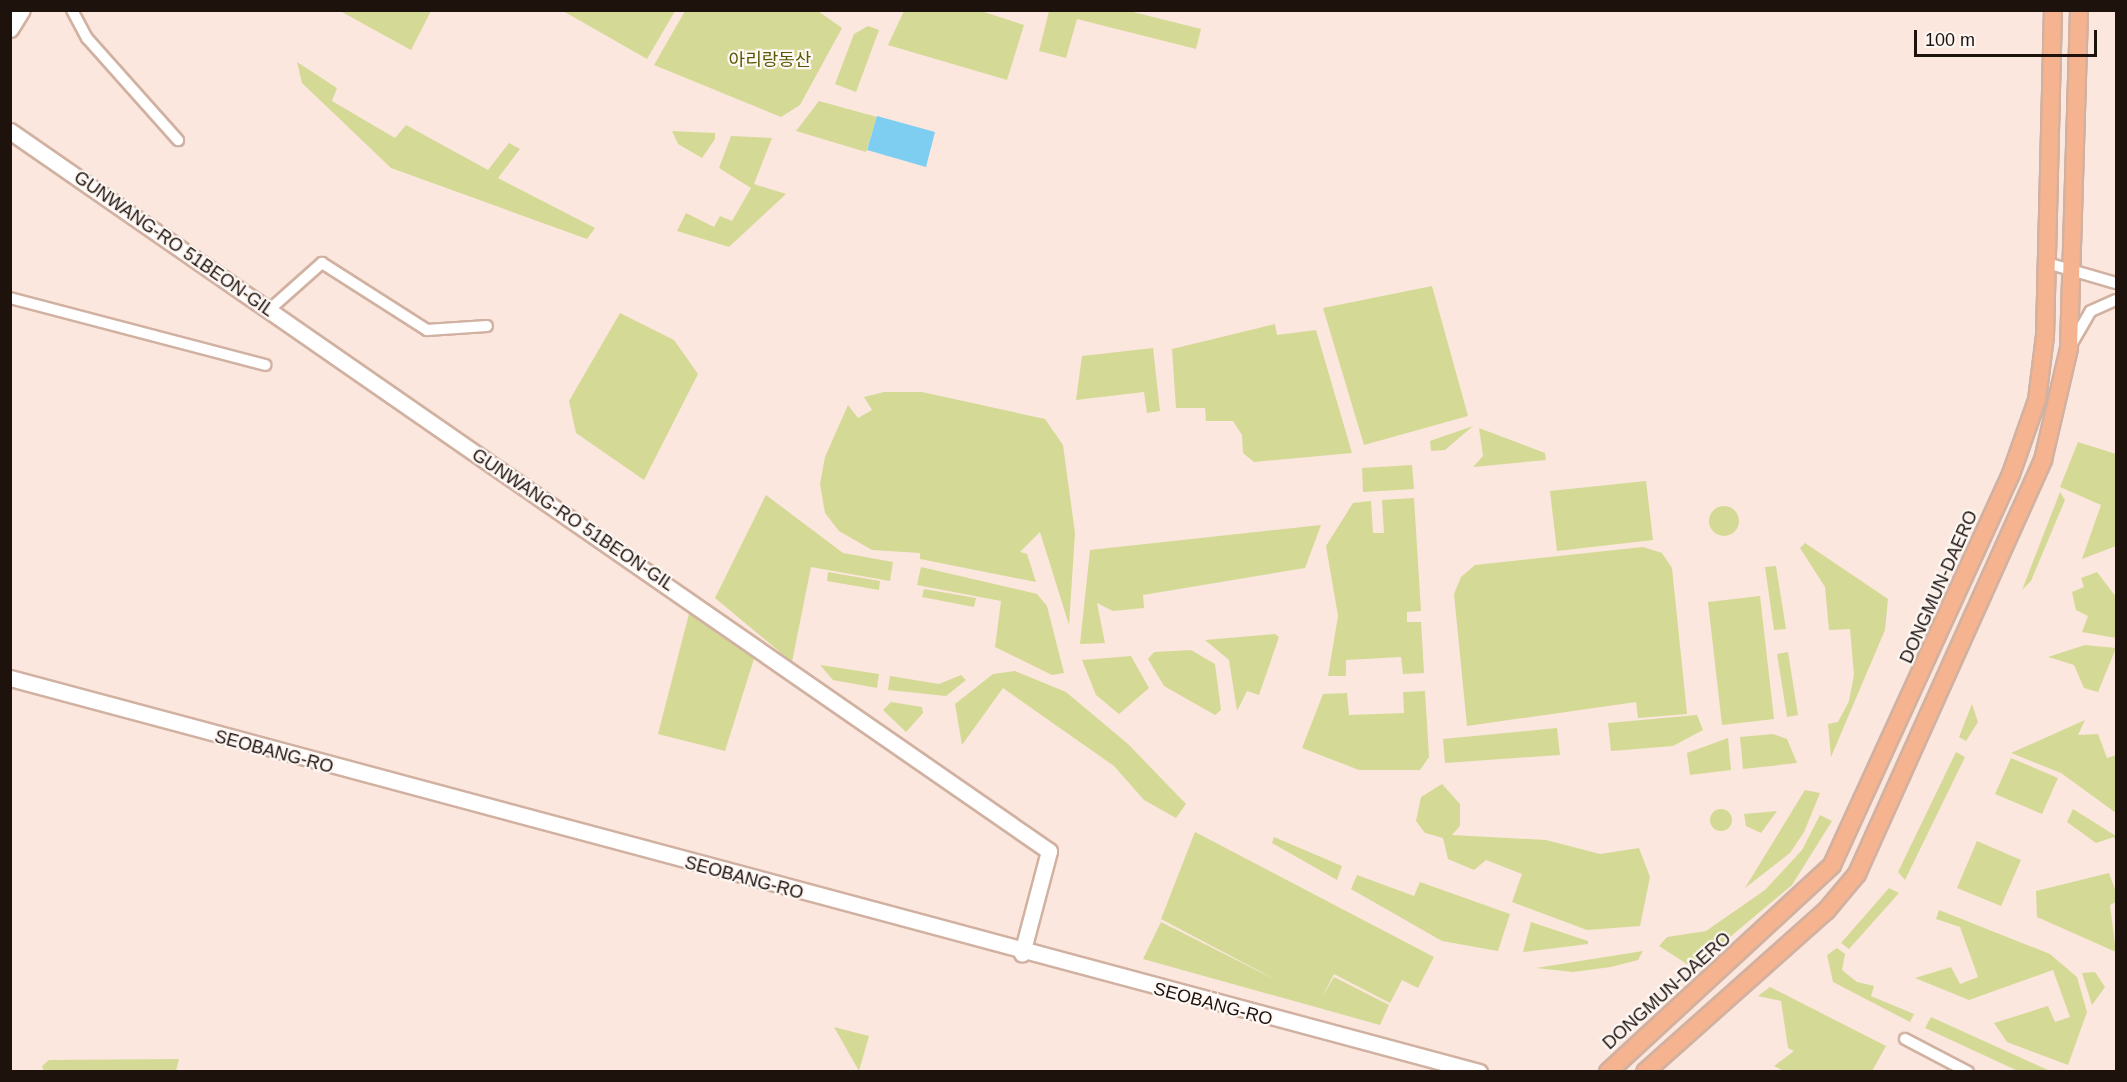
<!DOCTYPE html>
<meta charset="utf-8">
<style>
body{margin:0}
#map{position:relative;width:2127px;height:1082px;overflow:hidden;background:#fbe7dd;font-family:Arial,"Noto Sans KR",sans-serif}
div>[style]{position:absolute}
.green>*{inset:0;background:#d4da96}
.round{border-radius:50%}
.water>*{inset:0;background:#7ecef1}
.roads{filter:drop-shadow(2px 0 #d1b1a1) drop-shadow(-2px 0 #d1b1a1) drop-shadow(0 2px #d1b1a1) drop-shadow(0 -2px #d1b1a1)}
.street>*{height:10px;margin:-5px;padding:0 5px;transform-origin:5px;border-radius:5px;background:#fff}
.secondary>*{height:15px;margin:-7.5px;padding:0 7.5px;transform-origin:7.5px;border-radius:7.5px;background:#fff}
.primary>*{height:16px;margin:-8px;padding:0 8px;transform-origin:8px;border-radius:8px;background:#f5b38f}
span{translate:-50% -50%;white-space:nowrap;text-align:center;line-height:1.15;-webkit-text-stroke:4.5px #fef7f4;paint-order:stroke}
.park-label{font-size:18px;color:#565901}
.street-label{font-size:18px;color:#1d120c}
.frame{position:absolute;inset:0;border:12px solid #1d120c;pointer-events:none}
.scale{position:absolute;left:1914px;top:30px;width:183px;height:27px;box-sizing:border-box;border:3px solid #1d120c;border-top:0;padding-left:8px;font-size:18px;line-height:21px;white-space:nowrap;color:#1d120c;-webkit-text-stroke:4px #fef7f4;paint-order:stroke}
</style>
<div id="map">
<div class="green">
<i style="clip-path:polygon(340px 11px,431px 11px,411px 50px)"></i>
<i style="clip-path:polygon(563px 11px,675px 10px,675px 11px,647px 59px)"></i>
<i style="clip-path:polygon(685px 11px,818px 11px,842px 28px,800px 105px,781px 117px,654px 65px)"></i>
<i style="clip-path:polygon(904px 11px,981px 11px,1024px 25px,1007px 80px,888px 45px)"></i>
<i style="clip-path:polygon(1049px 11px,1129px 11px,1201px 29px,1196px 49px,1077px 19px,1066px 58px,1039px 51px)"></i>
<i style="clip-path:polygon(868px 26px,879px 30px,856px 92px,835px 84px,854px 34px)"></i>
<i style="clip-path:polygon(297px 62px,337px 88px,332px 101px,395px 138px,406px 125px,488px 170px,509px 143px,520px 149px,498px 178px,595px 228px,587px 239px,391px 168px,302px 83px)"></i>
<i style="clip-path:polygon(819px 101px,877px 117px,866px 152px,796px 131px)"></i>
<i style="clip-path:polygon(672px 131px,715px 133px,715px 139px,702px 158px,678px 144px)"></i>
<i style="clip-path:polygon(731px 136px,772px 138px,754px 184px,786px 194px,729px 247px,677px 231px,686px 213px,714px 227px,720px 216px,732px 221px,751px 188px,719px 168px)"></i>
<i style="clip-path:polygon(1432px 286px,1468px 416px,1364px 445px,1323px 308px)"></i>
<i style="clip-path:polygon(620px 313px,674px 340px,698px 374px,644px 480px,576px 433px,569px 401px)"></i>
<i style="clip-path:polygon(1275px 324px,1277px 335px,1316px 330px,1352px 453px,1254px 462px,1243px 453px,1242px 435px,1233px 421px,1206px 421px,1205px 408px,1176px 408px,1172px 349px)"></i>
<i style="clip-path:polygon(1153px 348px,1160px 411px,1147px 413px,1144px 392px,1076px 400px,1082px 356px)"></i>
<i style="clip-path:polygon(884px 392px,922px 392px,1045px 419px,1063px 445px,1075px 533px,1069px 625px,1040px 532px,1020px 552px,1027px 554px,1036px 582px,920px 559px,920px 553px,872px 550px,839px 531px,825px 513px,820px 484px,825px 457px,848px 405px,858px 418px,872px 410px,864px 397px)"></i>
<i style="clip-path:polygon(1473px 426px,1445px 450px,1431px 451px,1430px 441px)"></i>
<i style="clip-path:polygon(1479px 428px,1545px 453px,1546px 460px,1473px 467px,1483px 456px)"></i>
<i style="clip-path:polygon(2078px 442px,2116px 454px,2116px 546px,2082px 559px,2101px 505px,2060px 487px)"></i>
<i style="clip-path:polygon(1412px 465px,1414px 489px,1363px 492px,1362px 468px)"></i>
<i style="clip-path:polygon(1646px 481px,1653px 540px,1557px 551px,1550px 491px)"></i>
<i style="clip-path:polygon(2060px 492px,2065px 500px,2031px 581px,2022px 590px)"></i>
<i style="clip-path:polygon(766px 495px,843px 553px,893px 562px,890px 581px,811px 567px,792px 662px,715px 598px)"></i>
<i style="clip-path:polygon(1414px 498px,1421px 611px,1407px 612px,1407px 622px,1421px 622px,1424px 673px,1403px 674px,1401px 657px,1346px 660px,1346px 676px,1328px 676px,1338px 616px,1326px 546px,1353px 503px,1371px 501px,1373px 533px,1384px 533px,1382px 500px)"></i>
<i class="round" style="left:1709px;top:506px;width:30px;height:30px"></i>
<i style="clip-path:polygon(1321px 525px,1305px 568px,1143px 595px,1144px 608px,1113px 611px,1097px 603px,1105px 643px,1080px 644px,1090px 550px)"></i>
<i style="clip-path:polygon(1805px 543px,1888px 599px,1885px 630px,1831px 757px,1828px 724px,1838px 722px,1849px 701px,1854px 675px,1850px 629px,1829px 630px,1825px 587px,1800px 548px)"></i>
<i style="clip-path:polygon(1643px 547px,1662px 553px,1672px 568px,1687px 714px,1638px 718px,1636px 702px,1467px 726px,1454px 594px,1461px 577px,1475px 565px)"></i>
<i style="clip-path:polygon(1776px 566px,1786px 629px,1774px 630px,1765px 567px)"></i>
<i style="clip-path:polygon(921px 567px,1037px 594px,1047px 606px,1064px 673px,1052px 675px,995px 647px,1001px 601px,917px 585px)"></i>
<i style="clip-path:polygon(828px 572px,880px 581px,879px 590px,827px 581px)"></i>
<i style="clip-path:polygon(2097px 572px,2116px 597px,2116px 638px,2082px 632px,2088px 616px,2076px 610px,2072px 592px,2084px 587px,2081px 578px)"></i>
<i style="clip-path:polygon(924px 589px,976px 598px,974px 607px,922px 597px)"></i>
<i style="clip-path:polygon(1760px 596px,1774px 719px,1722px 725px,1708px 602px)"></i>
<i style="clip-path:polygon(692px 602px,757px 649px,725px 751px,658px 734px)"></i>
<i style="clip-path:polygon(1275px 634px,1279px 637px,1259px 695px,1247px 691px,1237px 711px,1229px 660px,1205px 640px)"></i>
<i style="clip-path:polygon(2085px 645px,2116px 648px,2098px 692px,2084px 688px,2074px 665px,2048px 657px)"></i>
<i style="clip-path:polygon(1191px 650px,1215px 664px,1221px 710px,1215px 715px,1164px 686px,1148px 659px,1154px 652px)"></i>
<i style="clip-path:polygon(1788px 652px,1798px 715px,1787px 717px,1777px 654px)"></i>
<i style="clip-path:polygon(1131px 656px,1149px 688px,1119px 714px,1096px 695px,1082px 660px)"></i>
<i style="clip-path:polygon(820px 665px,879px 674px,877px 688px,833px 680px)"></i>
<i style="clip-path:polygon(1015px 671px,1066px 692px,1128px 744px,1186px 804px,1176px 818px,1144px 800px,1114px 766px,1003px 688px,962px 745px,955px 704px,993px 674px)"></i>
<i style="clip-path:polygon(961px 675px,966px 680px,946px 696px,888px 690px,890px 676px,939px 684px)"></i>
<i style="clip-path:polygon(1425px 691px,1429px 757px,1420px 770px,1359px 770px,1302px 748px,1323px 694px,1347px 693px,1349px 715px,1404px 713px,1403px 692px)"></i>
<i style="clip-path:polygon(891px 702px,922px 707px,923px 713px,906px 732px,883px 710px)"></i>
<i style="clip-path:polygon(1972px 704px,1978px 722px,1966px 741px,1959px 737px)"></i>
<i style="clip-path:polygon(1697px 715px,1703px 730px,1673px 746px,1611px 751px,1608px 723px)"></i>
<i style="clip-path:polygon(2085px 720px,2078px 735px,2098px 734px,2107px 758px,2116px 755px,2116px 813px,2061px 773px,2011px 753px)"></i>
<i style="clip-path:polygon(1557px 728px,1560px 755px,1445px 763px,1443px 739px)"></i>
<i style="clip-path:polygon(1773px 734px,1787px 739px,1797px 763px,1743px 769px,1740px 737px)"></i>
<i style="clip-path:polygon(1728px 738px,1731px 770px,1690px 775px,1687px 753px)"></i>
<i style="clip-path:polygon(1956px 752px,1965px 757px,1905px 880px,1898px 872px)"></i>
<i style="clip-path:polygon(2011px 758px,2058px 778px,2042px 814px,1995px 794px)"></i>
<i style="clip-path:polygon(1442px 784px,1460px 804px,1460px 826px,1452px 835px,1546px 840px,1600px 854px,1639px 848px,1650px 877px,1640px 926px,1587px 930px,1512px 902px,1522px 874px,1486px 860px,1474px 870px,1448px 859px,1443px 838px,1425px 833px,1416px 821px,1421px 797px)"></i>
<i style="clip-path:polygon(1805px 790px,1820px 793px,1804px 832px,1790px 853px,1745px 888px)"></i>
<i style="clip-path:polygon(2073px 809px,2116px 836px,2116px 842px,2114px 837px,2096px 843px,2067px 822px)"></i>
<i class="round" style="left:1710px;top:809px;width:22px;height:22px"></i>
<i style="clip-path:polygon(1777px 811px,1761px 833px,1746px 826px,1744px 814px)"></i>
<i style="clip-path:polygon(1820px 815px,1832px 821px,1792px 885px,1693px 968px,1659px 946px,1667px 937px,1706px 931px,1765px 890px,1802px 850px)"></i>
<i style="clip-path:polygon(1195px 832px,1434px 957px,1418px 988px,1402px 980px,1390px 1003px,1334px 974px,1321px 999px,1334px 977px,1389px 1005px,1380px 1025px,1143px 959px,1161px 922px,1278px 981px,1161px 919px)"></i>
<i style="clip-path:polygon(1274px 837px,1342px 866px,1337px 880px,1272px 843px)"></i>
<i style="clip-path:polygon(1977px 841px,2021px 860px,2001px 906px,1957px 888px)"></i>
<i style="clip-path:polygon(2109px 873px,2116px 892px,2116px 902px,2110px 905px,2116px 952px,2037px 917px,2036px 891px)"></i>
<i style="clip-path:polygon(1357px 875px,1414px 896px,1420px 882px,1510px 914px,1498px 951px,1442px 941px,1351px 889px)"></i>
<i style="clip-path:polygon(1889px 888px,1899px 893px,1849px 949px,1841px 943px)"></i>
<i style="clip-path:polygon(1939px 910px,2050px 954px,2077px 977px,2087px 1012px,2068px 1065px,2007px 1042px,1994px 1023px,2048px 1006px,2055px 1022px,2070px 1017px,2053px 970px,1969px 1000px,1915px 978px,1951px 967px,1960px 984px,1978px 977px,1960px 927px,1936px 919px)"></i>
<i style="clip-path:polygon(1531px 922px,1588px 941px,1588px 944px,1523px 952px)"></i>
<i style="clip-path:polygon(1837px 948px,1845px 954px,1842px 970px,1857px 982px,1874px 986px,1871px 996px,1914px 1014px,1910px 1022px,1833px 982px,1827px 955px)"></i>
<i style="clip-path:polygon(1643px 951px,1638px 960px,1611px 967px,1573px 972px,1536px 968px)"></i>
<i style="clip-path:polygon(2095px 972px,2105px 987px,2092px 1005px,2082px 973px)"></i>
<i style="clip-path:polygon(1770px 987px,1886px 1046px,1872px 1071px,1784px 1071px,1774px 1066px,1794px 1051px,1788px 1048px,1781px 1001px,1758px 996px)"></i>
<i style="clip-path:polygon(1931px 1017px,2050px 1071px,2018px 1071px,1925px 1028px)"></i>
<i style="clip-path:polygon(834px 1027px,869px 1036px,859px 1071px)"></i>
<i style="clip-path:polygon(179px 1059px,176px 1071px,44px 1072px,42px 1066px,49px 1060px)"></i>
</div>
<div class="water">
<i style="clip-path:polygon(877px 116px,935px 132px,926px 167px,867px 150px)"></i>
</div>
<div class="roads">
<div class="street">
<i style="left:72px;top:10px;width:32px;rotate:62deg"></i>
<i style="left:87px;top:38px;width:137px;rotate:48.3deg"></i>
<i style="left:2047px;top:263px;width:72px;rotate:16.2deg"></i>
<i style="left:10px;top:298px;width:264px;rotate:14.7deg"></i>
<i style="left:269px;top:310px;width:71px;rotate:-41.6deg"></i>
<i style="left:322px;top:263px;width:125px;rotate:32.5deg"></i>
<i style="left:427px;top:330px;width:60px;rotate:-3.8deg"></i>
<i style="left:2071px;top:345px;width:39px;rotate:-60deg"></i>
<i style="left:2091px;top:311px;width:27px;rotate:-24deg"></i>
<i style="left:1905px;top:1039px;width:71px;rotate:27.6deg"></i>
</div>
<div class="secondary">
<i style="left:10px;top:29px;width:22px;rotate:-58deg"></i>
<i style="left:10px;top:131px;width:1264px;rotate:34.72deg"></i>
<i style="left:1049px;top:851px;width:106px;rotate:104.8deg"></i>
<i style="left:10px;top:678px;width:1521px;rotate:15.01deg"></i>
</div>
<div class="primary">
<i style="left:1608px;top:1072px;width:305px;rotate:-42.7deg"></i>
<i style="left:1832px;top:865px;width:430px;rotate:-65.4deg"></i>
<i style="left:2011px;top:474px;width:78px;rotate:-70.6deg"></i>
<i style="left:2037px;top:400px;width:64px;rotate:-82.9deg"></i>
<i style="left:2045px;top:336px;width:326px;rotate:-88.6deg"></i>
<i style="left:1645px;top:1072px;width:242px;rotate:-41.7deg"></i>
<i style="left:1826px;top:911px;width:48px;rotate:-50deg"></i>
<i style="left:1857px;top:874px;width:454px;rotate:-65.8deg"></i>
<i style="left:2043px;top:460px;width:115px;rotate:-76.9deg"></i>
<i style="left:2069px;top:348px;width:338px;rotate:-88.3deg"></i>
</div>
</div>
<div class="park-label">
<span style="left:770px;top:60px">아리랑동산</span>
</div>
<div class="street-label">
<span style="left:174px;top:244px;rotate:35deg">GUNWANG-RO 51BEON-GIL</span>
<span style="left:573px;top:520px;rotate:34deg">GUNWANG-RO 51BEON-GIL</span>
<span style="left:1939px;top:587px;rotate:-66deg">DONGMUN-DAERO</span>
<span style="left:274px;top:752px;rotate:15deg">SEOBANG-RO</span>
<span style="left:744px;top:878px;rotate:15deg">SEOBANG-RO</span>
<span style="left:1667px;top:991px;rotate:-42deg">DONGMUN-DAERO</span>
<span style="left:1213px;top:1004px;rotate:15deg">SEOBANG-RO</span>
</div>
<div class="frame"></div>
<div class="scale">100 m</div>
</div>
